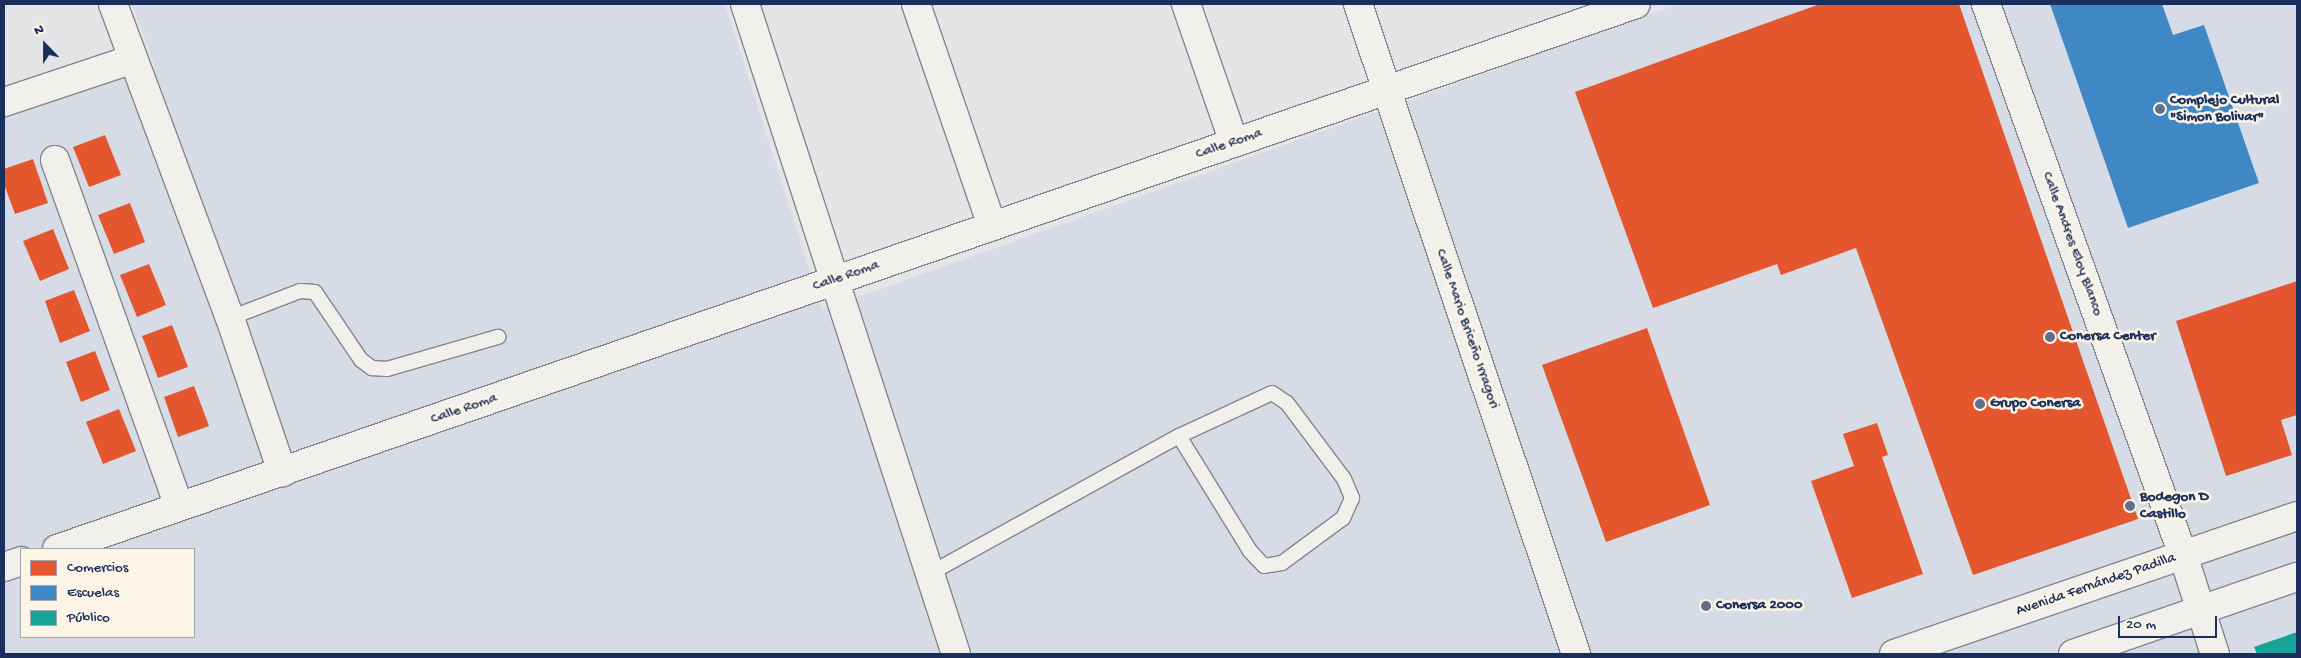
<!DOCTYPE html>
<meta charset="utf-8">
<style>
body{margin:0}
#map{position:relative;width:2301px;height:658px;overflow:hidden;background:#e4e5e7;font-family:"Gochi Hand",sans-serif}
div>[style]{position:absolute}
.built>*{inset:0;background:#d6dbe6}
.shops>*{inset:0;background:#e4572e}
.schools>*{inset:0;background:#3f88c5}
.public>*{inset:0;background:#17a398}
.roads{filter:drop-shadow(1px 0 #828690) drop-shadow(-1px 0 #828690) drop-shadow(0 1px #828690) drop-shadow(0 -1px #828690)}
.lane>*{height:14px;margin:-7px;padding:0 7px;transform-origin:7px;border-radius:7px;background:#f2f0eb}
.street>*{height:28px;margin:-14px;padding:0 14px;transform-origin:14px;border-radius:14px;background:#f2f0eb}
.primary>*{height:28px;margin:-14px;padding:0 14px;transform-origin:14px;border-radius:14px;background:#f2f0eb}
.dots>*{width:14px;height:14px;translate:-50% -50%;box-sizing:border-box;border:2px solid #fcf5e5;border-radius:50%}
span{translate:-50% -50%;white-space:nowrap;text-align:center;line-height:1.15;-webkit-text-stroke:5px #fcf5e5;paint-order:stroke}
.poi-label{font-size:15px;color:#1b2f5e;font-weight:700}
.left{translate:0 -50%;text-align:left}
.street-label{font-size:15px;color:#1b2f5e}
.frame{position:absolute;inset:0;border:5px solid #1b2f5e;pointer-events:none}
.legend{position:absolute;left:20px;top:548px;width:175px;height:90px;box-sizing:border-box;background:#fcf5e5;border:1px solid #a2a6af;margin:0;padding:6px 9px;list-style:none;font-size:15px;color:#1b2f5e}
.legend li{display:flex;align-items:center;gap:10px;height:25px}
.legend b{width:25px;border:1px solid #a2a6af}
.north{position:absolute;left:20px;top:20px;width:50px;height:50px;-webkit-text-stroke:4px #fcf5e5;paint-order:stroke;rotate:338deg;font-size:14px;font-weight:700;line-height:20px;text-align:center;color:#1b2f5e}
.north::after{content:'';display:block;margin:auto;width:18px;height:22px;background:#1b2f5e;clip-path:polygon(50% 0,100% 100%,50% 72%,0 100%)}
.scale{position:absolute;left:2118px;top:616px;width:99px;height:22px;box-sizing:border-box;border:2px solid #1b2f5e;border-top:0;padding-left:6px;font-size:15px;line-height:18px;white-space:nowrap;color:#1b2f5e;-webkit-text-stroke:4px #fcf5e5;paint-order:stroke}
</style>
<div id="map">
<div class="built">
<i style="clip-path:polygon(evenodd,132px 4px,725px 4px,822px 310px,1679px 4px,2297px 4px,2297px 654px,4px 654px,4px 116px,155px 66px,132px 4px,21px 549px,194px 549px,194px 637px,21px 637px,21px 549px)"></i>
</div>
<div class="shops">
<i style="clip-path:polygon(1820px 4px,1959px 4px,2138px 519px,1973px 575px,1856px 248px,1781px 275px,1777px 264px,1653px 308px,1575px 92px)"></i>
<i style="clip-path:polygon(105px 135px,121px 175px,89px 187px,73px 147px)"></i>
<i style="clip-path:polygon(33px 159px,48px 203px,15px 214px,4px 184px,4px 169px)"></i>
<i style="clip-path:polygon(130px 203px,145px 242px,114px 254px,98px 215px)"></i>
<i style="clip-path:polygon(53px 229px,69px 269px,40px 281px,23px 241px)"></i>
<i style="clip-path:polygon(149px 264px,166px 305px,137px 317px,120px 275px)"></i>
<i style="clip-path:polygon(2297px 281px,2297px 415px,2281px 420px,2292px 455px,2226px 476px,2176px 321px)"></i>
<i style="clip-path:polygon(74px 290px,90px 331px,60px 343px,45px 301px)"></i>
<i style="clip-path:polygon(172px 325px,188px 367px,158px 378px,142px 336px)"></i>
<i style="clip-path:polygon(1647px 328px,1710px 505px,1606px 542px,1542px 365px)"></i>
<i style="clip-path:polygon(95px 351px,110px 390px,81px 402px,66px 362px)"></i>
<i style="clip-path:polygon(194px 386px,209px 426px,178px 437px,164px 397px)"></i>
<i style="clip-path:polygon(119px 409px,136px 451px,103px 464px,86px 422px)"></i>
<i style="clip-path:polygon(1877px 423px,1888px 455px,1882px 457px,1923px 574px,1852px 598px,1811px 481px,1854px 466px,1843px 434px)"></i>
</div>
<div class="schools">
<i style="clip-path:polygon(2050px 4px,2162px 4px,2173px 35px,2204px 25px,2259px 183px,2128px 228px)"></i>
</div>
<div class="public">
<i style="clip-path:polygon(2297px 632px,2297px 654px,2257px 654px,2254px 647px)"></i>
</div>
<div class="roads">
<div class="lane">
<i style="left:230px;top:318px;width:75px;rotate:-21.1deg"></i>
<i style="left:300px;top:291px;width:15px;rotate:4deg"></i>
<i style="left:315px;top:292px;width:82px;rotate:55.9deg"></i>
<i style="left:361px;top:360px;width:14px;rotate:36deg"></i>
<i style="left:372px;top:368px;width:15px;rotate:4deg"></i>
<i style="left:387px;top:369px;width:116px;rotate:-16.1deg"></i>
<i style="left:929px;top:574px;width:286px;rotate:-28.9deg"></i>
<i style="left:1179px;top:436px;width:102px;rotate:-24.8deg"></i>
<i style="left:1272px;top:393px;width:18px;rotate:34deg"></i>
<i style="left:1287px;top:403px;width:95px;rotate:53.1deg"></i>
<i style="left:1344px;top:479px;width:21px;rotate:67deg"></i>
<i style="left:1352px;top:498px;width:22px;rotate:114deg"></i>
<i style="left:1343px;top:518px;width:76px;rotate:143.6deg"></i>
<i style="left:1282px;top:563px;width:18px;rotate:171deg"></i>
<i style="left:1264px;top:566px;width:21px;rotate:-133deg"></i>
<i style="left:1250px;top:551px;width:135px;rotate:-121.7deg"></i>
</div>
<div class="street">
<i style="left:113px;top:4px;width:335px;rotate:69.6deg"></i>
<i style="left:230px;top:318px;width:163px;rotate:71.3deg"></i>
<i style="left:745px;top:4px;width:683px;rotate:72.02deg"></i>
<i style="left:916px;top:4px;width:235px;rotate:71.1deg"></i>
<i style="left:1186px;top:4px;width:147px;rotate:70.9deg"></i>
<i style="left:1358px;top:4px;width:686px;rotate:71.46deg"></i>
<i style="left:1986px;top:4px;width:585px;rotate:70.33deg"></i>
<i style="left:2183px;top:555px;width:104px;rotate:72.1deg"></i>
<i style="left:4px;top:102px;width:136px;rotate:-18.4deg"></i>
<i style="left:55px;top:160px;width:368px;rotate:70.3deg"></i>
<i style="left:57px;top:549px;width:1670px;rotate:-19.04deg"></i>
<i style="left:4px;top:567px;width:18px;rotate:-19deg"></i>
</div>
<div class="primary">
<i style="left:1894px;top:654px;width:426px;rotate:-18.9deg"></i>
<i style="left:2073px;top:654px;width:237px;rotate:-19deg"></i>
</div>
</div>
<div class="dots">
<i style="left:2160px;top:109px;background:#616f8e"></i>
<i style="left:2050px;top:337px;background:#616f8e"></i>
<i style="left:1980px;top:404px;background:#616f8e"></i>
<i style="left:2130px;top:506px;background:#616f8e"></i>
<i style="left:1706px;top:606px;background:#616f8e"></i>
</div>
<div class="poi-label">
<span class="left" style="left:2170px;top:109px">Complejo Cultural<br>"Simon Bolivar"</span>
<span class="left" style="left:2060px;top:337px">Conersa Center</span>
<span class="left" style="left:1990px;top:404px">Grupo Conersa</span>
<span class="left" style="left:2140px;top:506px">Bodegon D<br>Castillo</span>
<span class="left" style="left:1716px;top:606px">Conersa 2000</span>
</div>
<div class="street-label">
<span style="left:1229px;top:144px;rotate:-19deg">Calle Roma</span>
<span style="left:2072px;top:244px;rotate:70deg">Calle Andres Eloy Blanco</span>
<span style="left:846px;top:276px;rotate:-19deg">Calle Roma</span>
<span style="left:1467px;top:329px;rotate:71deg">Calle Mario Briceño Irragori</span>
<span style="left:464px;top:409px;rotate:-19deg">Calle Roma</span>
<span style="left:2096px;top:585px;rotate:-19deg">Avenida Fernández Padilla</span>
</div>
<div class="frame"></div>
<ul class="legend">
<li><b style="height:14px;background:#e4572e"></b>Comercios</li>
<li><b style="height:14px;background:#3f88c5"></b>Escuelas</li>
<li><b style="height:14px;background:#17a398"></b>Público</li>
</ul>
<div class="north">N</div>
<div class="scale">20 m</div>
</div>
